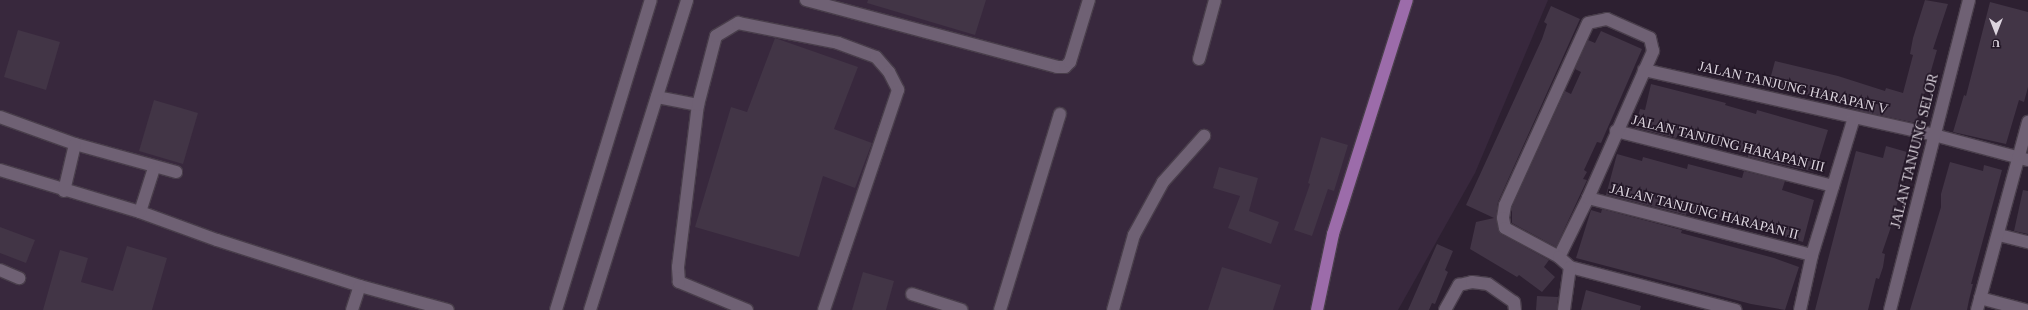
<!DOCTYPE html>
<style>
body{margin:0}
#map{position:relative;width:2028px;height:310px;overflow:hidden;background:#2d2031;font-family:"Times New Roman",serif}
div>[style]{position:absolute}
.built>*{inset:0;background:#38283d}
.building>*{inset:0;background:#423546}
.roads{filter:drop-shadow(1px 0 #493e4b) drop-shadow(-1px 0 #493e4b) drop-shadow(0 1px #493e4b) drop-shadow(0 -1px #493e4b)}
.minor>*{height:12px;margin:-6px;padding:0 6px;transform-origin:6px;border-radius:6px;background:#6f6174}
.major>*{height:12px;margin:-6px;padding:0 6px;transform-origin:6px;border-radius:6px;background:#9c6caa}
span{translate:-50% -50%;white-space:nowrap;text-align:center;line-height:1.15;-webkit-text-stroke:3.5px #231727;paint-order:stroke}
.street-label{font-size:14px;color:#dcd4de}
.north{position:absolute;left:1976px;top:12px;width:40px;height:40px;-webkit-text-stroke:3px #231727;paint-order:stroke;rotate:180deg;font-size:11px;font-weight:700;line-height:16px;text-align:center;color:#dcd4de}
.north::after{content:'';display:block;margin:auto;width:14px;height:18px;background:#dcd4de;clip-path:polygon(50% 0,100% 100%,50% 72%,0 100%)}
</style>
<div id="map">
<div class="built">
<i style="clip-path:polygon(0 0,1548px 0,1475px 173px,1398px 310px,0 310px)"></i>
</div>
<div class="building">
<i style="clip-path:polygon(868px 0,986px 0,975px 35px,867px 3px)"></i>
<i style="clip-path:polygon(1925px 0,1948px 4px,1933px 49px,1937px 50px,1916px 123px,1864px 112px,1769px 83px,1775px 61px,1838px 76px,1885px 91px,1886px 88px,1903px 93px,1913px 55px,1910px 54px,1913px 38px)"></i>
<i style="clip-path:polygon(1990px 2px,2028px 12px,2028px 87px,2024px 102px,2019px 100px,2006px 144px,1953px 132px,1964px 95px,1966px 96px)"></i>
<i style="clip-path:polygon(1551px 6px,1580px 19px,1498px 202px,1496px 217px,1501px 234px,1549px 260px,1544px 267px,1555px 277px,1542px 292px,1519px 275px,1517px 277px,1470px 249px,1476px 222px,1494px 218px,1466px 205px,1542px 39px,1547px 24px,1544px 22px)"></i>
<i style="clip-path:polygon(18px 30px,60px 42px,46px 90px,4px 77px)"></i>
<i style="clip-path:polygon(1601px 31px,1642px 49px,1601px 143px,1597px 142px,1584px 170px,1587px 172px,1583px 179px,1587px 180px,1556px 247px,1512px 223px,1512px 207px,1565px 91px,1571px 94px,1581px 72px,1575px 69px,1588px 40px,1595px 43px)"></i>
<i style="clip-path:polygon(775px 38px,858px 67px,834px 129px,872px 143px,855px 188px,823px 176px,799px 257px,695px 227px,731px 107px,747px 112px)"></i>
<i style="clip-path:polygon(1651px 84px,1726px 103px,1725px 105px,1756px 114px,1757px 110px,1828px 130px,1815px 172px,1748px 157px,1748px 154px,1702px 141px,1677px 136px,1676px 138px,1635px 128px,1640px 109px,1645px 110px)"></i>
<i style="clip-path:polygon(154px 100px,198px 113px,183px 164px,139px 151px)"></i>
<i style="clip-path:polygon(1321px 137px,1348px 145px,1334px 191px,1328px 189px,1312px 236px,1294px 230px,1310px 184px,1308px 183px)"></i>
<i style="clip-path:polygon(1886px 146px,1907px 152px,1898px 184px,1901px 185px,1894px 218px,1882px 253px,1885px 254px,1883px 267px,1879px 279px,1876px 278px,1868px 310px,1815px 310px,1856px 151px,1883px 158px)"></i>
<i style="clip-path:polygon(1617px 154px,1642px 161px,1643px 157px,1687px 169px,1688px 164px,1742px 178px,1744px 171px,1785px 181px,1782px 190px,1814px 200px,1803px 242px,1703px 212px,1687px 210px,1686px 215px,1606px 195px)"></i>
<i style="clip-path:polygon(1950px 162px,1983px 171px,1984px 165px,2002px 170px,1971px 284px,1973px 284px,1969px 300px,1967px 310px,1910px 310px,1941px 207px,1941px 194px)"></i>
<i style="clip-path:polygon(1219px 167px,1258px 178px,1249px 211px,1279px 222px,1271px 244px,1228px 228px,1240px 196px,1213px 188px)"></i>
<i style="clip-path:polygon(2023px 190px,2028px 191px,2028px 234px,2014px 231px)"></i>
<i style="clip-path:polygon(1602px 209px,1682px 230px,1681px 233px,1774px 258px,1799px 267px,1785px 310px,1751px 304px,1576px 258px,1591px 210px,1601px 213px)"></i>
<i style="clip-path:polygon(0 227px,35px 240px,26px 263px,0 253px)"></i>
<i style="clip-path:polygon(1437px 244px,1453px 251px,1445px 270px,1448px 272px,1435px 304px,1432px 303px,1429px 310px,1408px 310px)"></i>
<i style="clip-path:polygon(127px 246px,167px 258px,152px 310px,43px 310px,60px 250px,88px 258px,81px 282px,113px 291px)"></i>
<i style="clip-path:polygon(1222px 267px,1281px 285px,1273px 310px,1208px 310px)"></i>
<i style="clip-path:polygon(863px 272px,894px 281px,886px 310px,852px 310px)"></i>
<i style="clip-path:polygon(1586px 290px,1641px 306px,1640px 310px,1581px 310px)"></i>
<i style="clip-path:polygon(1537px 296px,1558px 297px,1557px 310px,1536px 310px)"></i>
</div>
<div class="roads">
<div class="minor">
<i style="left:806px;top:0;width:260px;rotate:14.9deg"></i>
<i style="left:1057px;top:67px;width:8px"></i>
<i style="left:1065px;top:67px;width:7px;rotate:-45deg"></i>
<i style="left:1070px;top:62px;width:65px;rotate:-73deg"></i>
<i style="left:1199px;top:59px;width:61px;rotate:-74.8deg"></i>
<i style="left:1644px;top:70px;width:297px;rotate:12.6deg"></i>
<i style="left:1934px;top:135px;width:97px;rotate:14.9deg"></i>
<i style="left:657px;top:97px;width:42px;rotate:11deg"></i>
<i style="left:0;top:117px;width:80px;rotate:19.8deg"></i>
<i style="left:75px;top:144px;width:105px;rotate:15.5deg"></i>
<i style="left:1616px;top:131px;width:224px;rotate:14.2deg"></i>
<i style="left:0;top:170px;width:146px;rotate:16.7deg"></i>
<i style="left:140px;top:212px;width:82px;rotate:20deg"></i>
<i style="left:217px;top:240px;width:150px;rotate:17.8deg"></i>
<i style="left:360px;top:286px;width:91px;rotate:15.3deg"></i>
<i style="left:64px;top:191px;width:48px;rotate:-76.8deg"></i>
<i style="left:1588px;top:198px;width:231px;rotate:14.3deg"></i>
<i style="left:140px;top:212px;width:46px;rotate:-72.3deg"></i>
<i style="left:1999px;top:235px;width:30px;rotate:14deg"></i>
<i style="left:1559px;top:257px;width:66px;rotate:-63.8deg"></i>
<i style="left:1588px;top:198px;width:161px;rotate:-66.1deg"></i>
<i style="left:1653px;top:51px;width:13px;rotate:-103deg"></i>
<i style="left:1650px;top:38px;width:47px;rotate:-156.2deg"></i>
<i style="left:1607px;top:19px;width:19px;rotate:168deg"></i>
<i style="left:1588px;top:23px;width:200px;rotate:114.5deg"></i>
<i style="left:1505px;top:205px;width:13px;rotate:99deg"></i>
<i style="left:1503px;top:218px;width:10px;rotate:79deg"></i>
<i style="left:1505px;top:228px;width:61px;rotate:28.2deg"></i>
<i style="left:1559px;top:257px;width:15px;rotate:42deg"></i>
<i style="left:1570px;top:267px;width:171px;rotate:14.6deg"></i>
<i style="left:0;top:270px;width:21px;rotate:23deg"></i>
<i style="left:912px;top:294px;width:52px;rotate:17.7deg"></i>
<i style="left:1980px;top:298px;width:47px;rotate:14.9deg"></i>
<i style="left:352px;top:310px;width:25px;rotate:-72deg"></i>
<i style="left:556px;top:310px;width:324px;rotate:-73deg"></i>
<i style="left:590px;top:310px;width:325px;rotate:-72.6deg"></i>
<i style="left:747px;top:310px;width:74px;rotate:-157.6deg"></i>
<i style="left:679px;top:282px;width:15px;rotate:-94deg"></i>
<i style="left:678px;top:267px;width:163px;rotate:-83deg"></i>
<i style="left:698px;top:105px;width:71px;rotate:-75.4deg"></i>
<i style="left:716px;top:36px;width:26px;rotate:-31deg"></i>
<i style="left:738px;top:23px;width:102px;rotate:11.3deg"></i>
<i style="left:838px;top:43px;width:40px;rotate:20.2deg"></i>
<i style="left:876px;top:57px;width:20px;rotate:49deg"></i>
<i style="left:889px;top:72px;width:20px;rotate:63deg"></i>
<i style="left:898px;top:90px;width:232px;rotate:108.6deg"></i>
<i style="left:1000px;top:310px;width:205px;rotate:-73deg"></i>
<i style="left:1113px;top:310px;width:78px;rotate:-74.4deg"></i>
<i style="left:1134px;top:235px;width:60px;rotate:-61.3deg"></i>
<i style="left:1163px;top:182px;width:62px;rotate:-48.3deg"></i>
<i style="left:1445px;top:310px;width:29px;rotate:-61deg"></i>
<i style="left:1459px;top:285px;width:13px;rotate:-13deg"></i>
<i style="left:1472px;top:282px;width:16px;rotate:7deg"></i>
<i style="left:1488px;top:284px;width:32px;rotate:35deg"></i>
<i style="left:1514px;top:302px;width:8px;rotate:83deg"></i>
<i style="left:1564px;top:310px;width:43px;rotate:-82.1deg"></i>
<i style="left:1800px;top:310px;width:56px;rotate:-77.7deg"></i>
<i style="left:1812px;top:255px;width:143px;rotate:-73deg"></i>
<i style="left:1890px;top:310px;width:320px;rotate:-75.7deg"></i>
<i style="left:1977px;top:310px;width:195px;rotate:-74.8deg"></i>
</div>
<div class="major">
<i style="left:1317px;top:310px;width:78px;rotate:-78.1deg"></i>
<i style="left:1333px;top:234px;width:245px;rotate:-72.5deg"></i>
</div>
</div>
<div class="street-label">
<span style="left:1793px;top:88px;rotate:13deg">JALAN TANJUNG HARAPAN V</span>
<span style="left:1728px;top:144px;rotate:14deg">JALAN TANJUNG HARAPAN III</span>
<span style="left:1915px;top:151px;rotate:-76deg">JALAN TANJUNG SELOR</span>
<span style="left:1704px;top:212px;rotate:14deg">JALAN TANJUNG HARAPAN II</span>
</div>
<div class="north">U</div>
</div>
